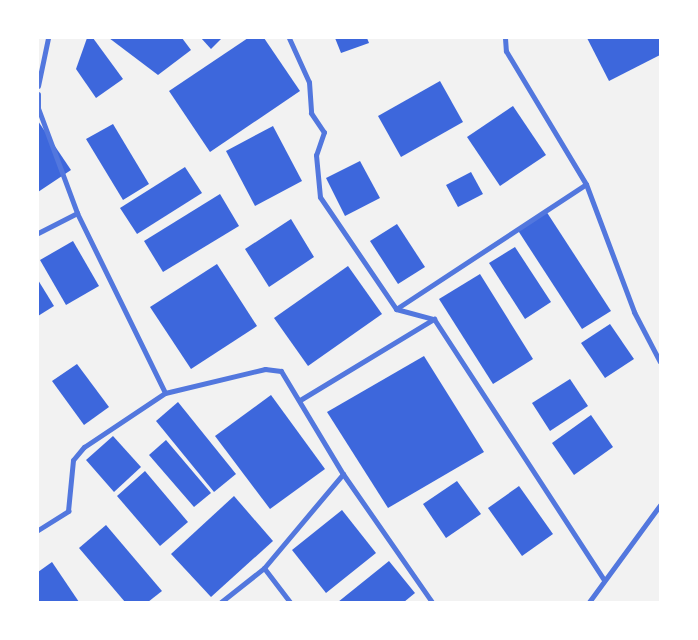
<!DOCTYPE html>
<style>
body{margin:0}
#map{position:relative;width:698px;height:640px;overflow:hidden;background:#f2f2f2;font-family:"Roboto Serif",serif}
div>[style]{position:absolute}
.building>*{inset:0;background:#3d67dc}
.minor>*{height:5px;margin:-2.5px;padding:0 2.5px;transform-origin:2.5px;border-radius:2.5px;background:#5277de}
span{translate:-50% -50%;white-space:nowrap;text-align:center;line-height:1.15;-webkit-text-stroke:4px #fff;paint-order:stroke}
.frame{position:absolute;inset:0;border:39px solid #fff;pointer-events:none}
</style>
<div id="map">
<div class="building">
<i style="clip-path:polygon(87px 38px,93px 38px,123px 79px,96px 98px,76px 69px)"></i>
<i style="clip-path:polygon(109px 38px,182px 38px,191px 50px,158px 75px)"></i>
<i style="clip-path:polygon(201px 38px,222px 38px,211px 49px)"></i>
<i style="clip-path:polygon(248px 38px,264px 38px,300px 91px,210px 152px,169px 91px)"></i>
<i style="clip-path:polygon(335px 38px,367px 38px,369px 43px,341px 53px)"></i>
<i style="clip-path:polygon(587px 38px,660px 38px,660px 55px,609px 81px)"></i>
<i style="clip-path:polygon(440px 81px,463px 122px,401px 157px,378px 116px)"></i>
<i style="clip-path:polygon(513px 106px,546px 155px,500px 186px,467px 137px)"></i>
<i style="clip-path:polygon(38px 121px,71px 170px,38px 192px)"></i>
<i style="clip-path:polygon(113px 124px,149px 184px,123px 200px,86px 139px)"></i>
<i style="clip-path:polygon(273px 126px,302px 181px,255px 206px,226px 151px)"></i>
<i style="clip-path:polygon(360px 161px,380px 198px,345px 216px,326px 178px)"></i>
<i style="clip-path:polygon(185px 167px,202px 193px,137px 234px,120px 208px)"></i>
<i style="clip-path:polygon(471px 172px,483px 194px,458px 207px,446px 185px)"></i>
<i style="clip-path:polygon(220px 194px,239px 226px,163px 272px,144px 241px)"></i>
<i style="clip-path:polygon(546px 211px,611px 311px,582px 329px,517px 229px)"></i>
<i style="clip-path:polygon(291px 219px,314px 257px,269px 287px,245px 249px)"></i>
<i style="clip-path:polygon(397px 224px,425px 267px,398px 284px,370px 241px)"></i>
<i style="clip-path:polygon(73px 241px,99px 286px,66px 305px,40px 260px)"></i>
<i style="clip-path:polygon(515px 247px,551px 302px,525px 319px,489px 263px)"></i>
<i style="clip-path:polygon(217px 264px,257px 326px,191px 369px,150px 307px)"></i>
<i style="clip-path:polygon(348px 266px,382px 314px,308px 366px,274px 318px)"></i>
<i style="clip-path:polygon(480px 274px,533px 359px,493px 384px,439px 299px)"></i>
<i style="clip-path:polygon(38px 280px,54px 306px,38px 316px)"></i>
<i style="clip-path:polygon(610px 324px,634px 359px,605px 378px,581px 343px)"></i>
<i style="clip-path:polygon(424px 356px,484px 452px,388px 508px,327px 412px)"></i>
<i style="clip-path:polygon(77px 364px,109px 407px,84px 425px,52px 381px)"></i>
<i style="clip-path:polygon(570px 379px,588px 406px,550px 431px,532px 403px)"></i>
<i style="clip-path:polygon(271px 395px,325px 469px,270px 509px,215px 436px)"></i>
<i style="clip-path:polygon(178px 402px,236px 474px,214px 492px,156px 421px)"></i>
<i style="clip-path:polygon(591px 415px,613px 447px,574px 475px,552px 443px)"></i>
<i style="clip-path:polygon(113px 436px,141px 467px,114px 492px,86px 460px)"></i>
<i style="clip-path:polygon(166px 440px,211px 493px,194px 507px,149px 455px)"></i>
<i style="clip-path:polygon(145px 471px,188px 522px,160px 546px,117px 496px)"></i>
<i style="clip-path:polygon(457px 481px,481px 514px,446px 538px,423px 504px)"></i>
<i style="clip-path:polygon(519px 486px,553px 534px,522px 556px,488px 508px)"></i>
<i style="clip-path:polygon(234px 496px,273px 541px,211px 597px,171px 554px)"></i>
<i style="clip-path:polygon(342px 510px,376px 553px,326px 593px,292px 550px)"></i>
<i style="clip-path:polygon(106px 525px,162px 591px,148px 602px,125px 602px,79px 548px)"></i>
<i style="clip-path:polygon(389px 561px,415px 593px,404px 602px,338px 602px)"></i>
<i style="clip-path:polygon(52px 562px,79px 602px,38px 602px,38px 572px)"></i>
</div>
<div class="minor">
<i style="left:289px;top:38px;width:48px;rotate:65.6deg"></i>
<i style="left:309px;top:82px;width:31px;rotate:86deg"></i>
<i style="left:311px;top:113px;width:23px;rotate:56deg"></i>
<i style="left:324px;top:132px;width:24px;rotate:109deg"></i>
<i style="left:316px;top:155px;width:42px;rotate:84.6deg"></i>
<i style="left:320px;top:197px;width:135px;rotate:55.8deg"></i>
<i style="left:396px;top:309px;width:227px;rotate:-33.3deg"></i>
<i style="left:505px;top:38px;width:13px;rotate:86deg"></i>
<i style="left:506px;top:51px;width:155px;rotate:59deg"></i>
<i style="left:586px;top:184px;width:137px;rotate:69.4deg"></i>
<i style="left:634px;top:312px;width:56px;rotate:62.5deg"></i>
<i style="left:38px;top:86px;width:49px;rotate:-78.2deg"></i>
<i style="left:38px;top:94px;width:14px;rotate:90deg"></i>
<i style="left:38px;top:108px;width:112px;rotate:69.6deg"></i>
<i style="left:77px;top:213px;width:200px;rotate:63.9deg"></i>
<i style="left:165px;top:393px;width:103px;rotate:-13.5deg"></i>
<i style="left:265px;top:369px;width:16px;rotate:7deg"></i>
<i style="left:281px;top:371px;width:120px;rotate:59deg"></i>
<i style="left:343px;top:474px;width:156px;rotate:55.2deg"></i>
<i style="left:38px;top:233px;width:44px;rotate:-27.1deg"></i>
<i style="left:396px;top:309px;width:39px;rotate:15deg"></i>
<i style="left:434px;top:319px;width:311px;rotate:56.9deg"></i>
<i style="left:300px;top:400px;width:157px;rotate:-31.2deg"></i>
<i style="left:38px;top:530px;width:36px;rotate:-32deg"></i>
<i style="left:68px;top:511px;width:51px;rotate:-84.4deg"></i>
<i style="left:73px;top:460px;width:17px;rotate:-50deg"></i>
<i style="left:84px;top:447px;width:97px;rotate:-33.7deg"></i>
<i style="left:264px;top:568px;width:43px;rotate:52.6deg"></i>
<i style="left:221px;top:602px;width:55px;rotate:-38.3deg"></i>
<i style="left:264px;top:568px;width:123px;rotate:-50deg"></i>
<i style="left:589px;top:602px;width:120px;rotate:-53.8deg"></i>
</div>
<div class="frame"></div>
</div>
